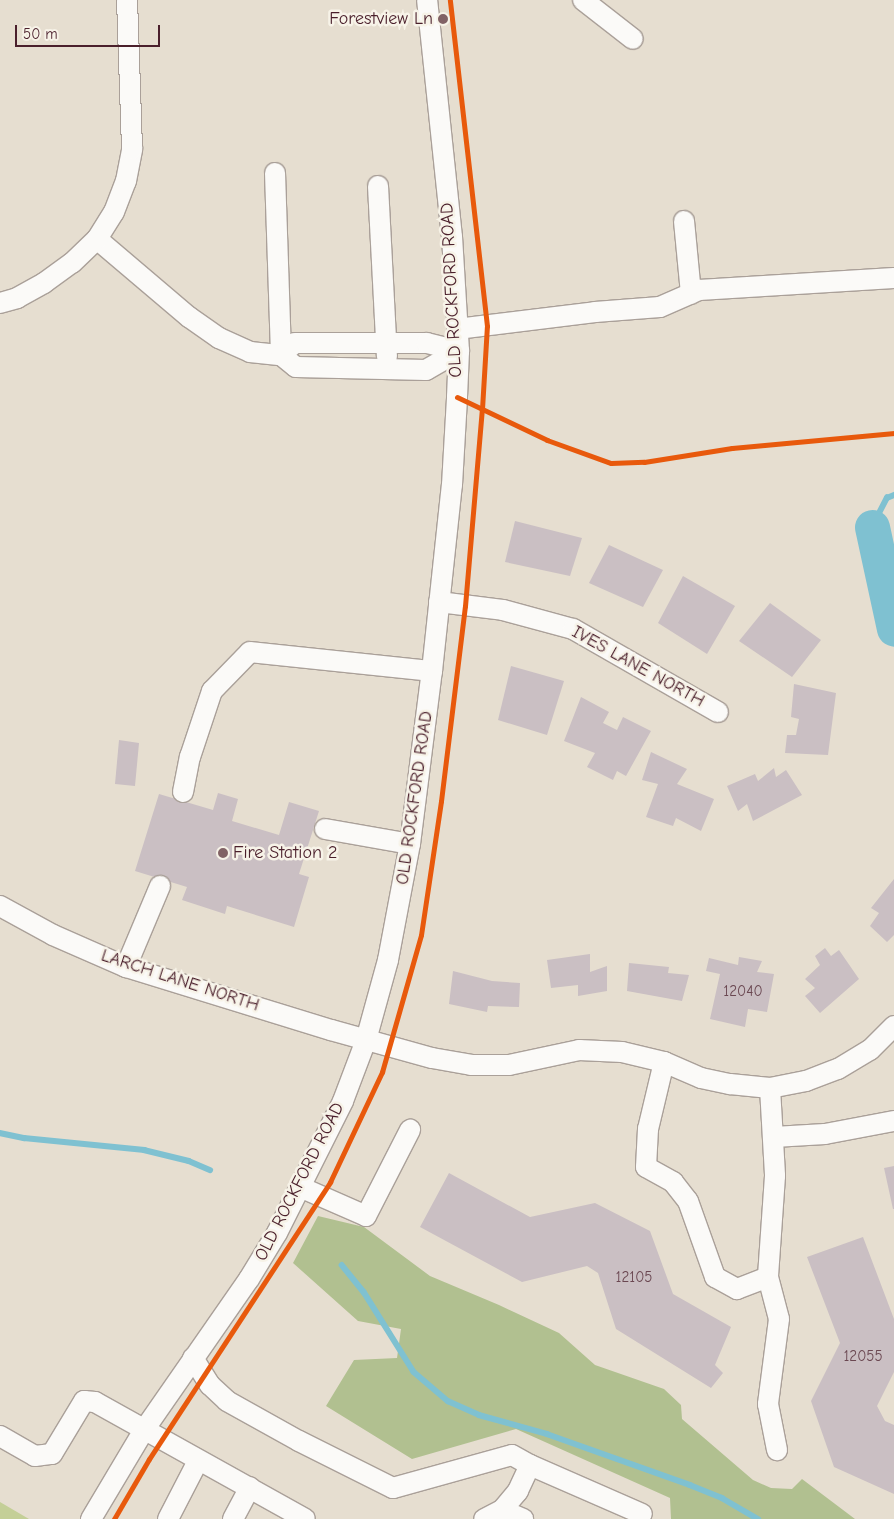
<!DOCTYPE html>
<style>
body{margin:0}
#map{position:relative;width:894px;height:1519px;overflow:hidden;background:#e6ded0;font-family:"Comic Neue",sans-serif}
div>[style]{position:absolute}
.green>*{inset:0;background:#c4cf97}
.forest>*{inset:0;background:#b1c090}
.stream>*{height:5.5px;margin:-2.75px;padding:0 2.75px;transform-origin:2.75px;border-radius:2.75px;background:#7fc1d1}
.river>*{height:35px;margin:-17.5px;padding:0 17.5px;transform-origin:17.5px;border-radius:17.5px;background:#7fc1d1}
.building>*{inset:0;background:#cabfc3}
.roads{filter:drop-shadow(1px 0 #aaa099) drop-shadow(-1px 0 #aaa099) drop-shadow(0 1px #aaa099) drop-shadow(0 -1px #aaa099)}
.minor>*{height:20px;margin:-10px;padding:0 10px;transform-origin:10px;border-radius:10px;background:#fbfaf8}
.cycleway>*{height:5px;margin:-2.5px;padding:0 2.5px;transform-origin:2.5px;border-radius:2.5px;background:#e8590c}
.dots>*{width:14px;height:14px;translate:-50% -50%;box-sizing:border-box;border:2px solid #f7f3e8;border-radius:50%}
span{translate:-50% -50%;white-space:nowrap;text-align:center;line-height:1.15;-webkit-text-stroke:5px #f7f3e8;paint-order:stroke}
.number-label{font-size:15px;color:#6a4751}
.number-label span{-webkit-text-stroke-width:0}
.poi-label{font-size:18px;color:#4a1f2b}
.right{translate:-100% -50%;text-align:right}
.left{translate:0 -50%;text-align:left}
.street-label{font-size:18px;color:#4a1f2b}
.scale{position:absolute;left:15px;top:25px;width:145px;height:22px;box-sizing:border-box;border:2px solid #4a1f2b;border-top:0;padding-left:6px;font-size:15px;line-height:18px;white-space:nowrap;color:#4a1f2b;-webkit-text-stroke:4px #f7f3e8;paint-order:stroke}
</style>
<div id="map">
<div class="green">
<i style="clip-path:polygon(0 1502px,29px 1519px,0 1519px)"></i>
</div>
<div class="forest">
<i style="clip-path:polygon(318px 1216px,364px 1227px,430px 1276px,499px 1305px,559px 1333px,595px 1365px,664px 1389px,681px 1405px,682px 1419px,753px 1480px,771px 1488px,792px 1489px,802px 1479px,855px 1519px,671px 1519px,670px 1498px,516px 1429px,412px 1459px,326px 1406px,354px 1360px,397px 1358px,401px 1329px,358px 1321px,293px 1263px)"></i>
</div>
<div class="stream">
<i style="left:872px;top:527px;width:33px;rotate:-63deg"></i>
<i style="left:887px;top:498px;width:8px;rotate:-23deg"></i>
<i style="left:0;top:1133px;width:25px;rotate:12deg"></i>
<i style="left:24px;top:1138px;width:121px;rotate:5.7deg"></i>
<i style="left:144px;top:1150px;width:46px;rotate:13.7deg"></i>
<i style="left:189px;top:1161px;width:23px;rotate:23deg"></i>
<i style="left:342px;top:1265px;width:35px;rotate:51deg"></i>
<i style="left:364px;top:1292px;width:94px;rotate:58deg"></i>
<i style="left:414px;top:1372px;width:45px;rotate:40.5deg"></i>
<i style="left:448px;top:1401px;width:34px;rotate:24deg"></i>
<i style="left:479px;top:1415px;width:71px;rotate:15.6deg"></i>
<i style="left:547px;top:1434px;width:152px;rotate:19.6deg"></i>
<i style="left:690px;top:1485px;width:35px;rotate:22deg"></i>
<i style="left:722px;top:1498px;width:42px;rotate:30.3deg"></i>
</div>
<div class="river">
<i style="left:872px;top:527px;width:104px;rotate:77.8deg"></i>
</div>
<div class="building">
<i style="clip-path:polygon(515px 521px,582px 538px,570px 576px,505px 562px)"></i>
<i style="clip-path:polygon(609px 545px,663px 570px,643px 607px,589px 583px)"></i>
<i style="clip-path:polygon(683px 576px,735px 606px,707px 654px,658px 623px)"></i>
<i style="clip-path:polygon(770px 603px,821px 640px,792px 677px,739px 641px)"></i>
<i style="clip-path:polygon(511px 666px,564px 681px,547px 735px,498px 720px)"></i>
<i style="clip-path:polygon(794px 684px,836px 693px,828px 755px,785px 753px,787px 735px,796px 735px,799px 719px,791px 717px)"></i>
<i style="clip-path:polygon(581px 697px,609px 712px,603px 723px,617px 730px,623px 717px,651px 731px,626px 776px,617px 771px,613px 780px,587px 767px,595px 753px,564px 741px)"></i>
<i style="clip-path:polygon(119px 740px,139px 743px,135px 786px,115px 784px)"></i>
<i style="clip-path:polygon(651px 752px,687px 769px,677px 784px,714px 799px,701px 831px,676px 818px,673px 826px,646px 817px,658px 784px,642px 780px)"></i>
<i style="clip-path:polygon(774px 768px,776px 777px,786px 770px,802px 795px,753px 821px,747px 804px,738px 811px,727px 786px,755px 774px,758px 781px)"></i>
<i style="clip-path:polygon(218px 793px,238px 799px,232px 821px,279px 835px,289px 802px,319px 811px,299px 874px,309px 877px,294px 927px,227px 906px,225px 914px,182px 900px,187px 887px,135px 871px,159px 794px,213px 810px)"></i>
<i style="clip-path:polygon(894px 879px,894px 935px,887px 942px,870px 926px,879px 913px,871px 908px)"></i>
<i style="clip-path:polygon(825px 948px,831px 956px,839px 950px,859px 979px,820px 1013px,805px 996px,815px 988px,805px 979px,820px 965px,815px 956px)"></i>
<i style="clip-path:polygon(590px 954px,590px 972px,607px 966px,607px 991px,578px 996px,578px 985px,551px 988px,547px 960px)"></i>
<i style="clip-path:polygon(739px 957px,762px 961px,757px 972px,774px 974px,767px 1012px,748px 1009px,745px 1027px,710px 1019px,720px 974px,706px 971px,709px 958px,738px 965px)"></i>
<i style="clip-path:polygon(629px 963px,669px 967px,668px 973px,689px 975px,682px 1001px,627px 991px)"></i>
<i style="clip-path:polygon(453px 971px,492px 981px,520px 983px,519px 1007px,488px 1006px,487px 1012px,449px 1004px)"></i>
<i style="clip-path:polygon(894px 1166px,894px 1209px,893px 1209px,884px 1168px)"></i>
<i style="clip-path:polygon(449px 1173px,530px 1217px,595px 1203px,650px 1231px,673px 1294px,731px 1327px,715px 1365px,723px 1373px,711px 1388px,616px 1329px,598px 1273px,587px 1266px,522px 1282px,420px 1227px)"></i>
<i style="clip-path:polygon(863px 1237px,894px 1319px,894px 1372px,877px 1406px,885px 1421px,894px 1425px,894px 1494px,834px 1467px,811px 1401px,840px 1343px,807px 1257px)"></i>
</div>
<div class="roads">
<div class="minor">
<i style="left:583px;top:0;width:63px;rotate:38deg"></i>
<i style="left:275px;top:173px;width:182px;rotate:88.1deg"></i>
<i style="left:378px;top:186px;width:171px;rotate:87deg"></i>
<i style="left:684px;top:221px;width:73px;rotate:84.5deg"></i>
<i style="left:97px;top:239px;width:121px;rotate:40.3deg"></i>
<i style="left:189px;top:317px;width:37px;rotate:35deg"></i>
<i style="left:219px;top:338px;width:34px;rotate:24deg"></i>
<i style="left:250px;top:352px;width:31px;rotate:6deg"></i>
<i style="left:281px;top:355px;width:19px;rotate:39deg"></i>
<i style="left:296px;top:367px;width:130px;rotate:1.3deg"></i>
<i style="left:426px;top:370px;width:38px;rotate:-30deg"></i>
<i style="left:0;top:303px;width:18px;rotate:-16deg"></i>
<i style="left:17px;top:298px;width:31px;rotate:-29deg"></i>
<i style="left:44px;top:283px;width:34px;rotate:-36deg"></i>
<i style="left:72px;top:263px;width:35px;rotate:-44deg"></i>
<i style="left:97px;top:239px;width:32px;rotate:-58deg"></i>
<i style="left:114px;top:212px;width:33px;rotate:-69deg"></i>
<i style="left:126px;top:181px;width:33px;rotate:-79deg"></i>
<i style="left:132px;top:149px;width:149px;rotate:-91.9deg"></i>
<i style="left:457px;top:329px;width:139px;rotate:-7deg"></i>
<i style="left:595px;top:312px;width:65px;rotate:-4.4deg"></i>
<i style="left:660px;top:307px;width:43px;rotate:-23.6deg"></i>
<i style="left:699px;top:290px;width:195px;rotate:-3.5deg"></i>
<i style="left:281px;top:355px;width:18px;rotate:-41deg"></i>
<i style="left:295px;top:343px;width:132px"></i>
<i style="left:427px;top:343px;width:33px;rotate:14deg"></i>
<i style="left:439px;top:602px;width:64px;rotate:7.1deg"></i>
<i style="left:503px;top:610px;width:73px;rotate:15.2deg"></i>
<i style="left:573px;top:629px;width:167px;rotate:29.8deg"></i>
<i style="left:183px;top:792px;width:36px;rotate:-79deg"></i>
<i style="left:190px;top:757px;width:70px;rotate:-71.6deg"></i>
<i style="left:212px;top:691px;width:54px;rotate:-45.7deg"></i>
<i style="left:250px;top:652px;width:183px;rotate:6deg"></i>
<i style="left:325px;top:829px;width:86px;rotate:10deg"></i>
<i style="left:0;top:906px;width:60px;rotate:28.7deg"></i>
<i style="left:53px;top:935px;width:80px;rotate:23.7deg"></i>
<i style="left:126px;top:967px;width:214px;rotate:17.1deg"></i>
<i style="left:331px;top:1030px;width:105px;rotate:15.5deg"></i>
<i style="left:432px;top:1058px;width:40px;rotate:10deg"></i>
<i style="left:471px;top:1065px;width:38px"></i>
<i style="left:509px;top:1065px;width:72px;rotate:-12.1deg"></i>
<i style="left:579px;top:1050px;width:43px;rotate:2.7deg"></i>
<i style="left:622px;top:1052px;width:43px;rotate:13.4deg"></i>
<i style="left:664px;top:1062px;width:40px;rotate:23.4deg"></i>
<i style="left:701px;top:1078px;width:30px;rotate:12deg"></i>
<i style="left:730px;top:1084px;width:40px;rotate:5.7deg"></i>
<i style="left:770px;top:1088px;width:37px;rotate:-11deg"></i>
<i style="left:806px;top:1081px;width:34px;rotate:-21deg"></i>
<i style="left:838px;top:1069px;width:37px;rotate:-31deg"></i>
<i style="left:870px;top:1050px;width:34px;rotate:-45deg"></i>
<i style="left:126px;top:967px;width:88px;rotate:-67.2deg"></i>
<i style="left:664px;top:1062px;width:69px;rotate:103.4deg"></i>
<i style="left:648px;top:1129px;width:38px;rotate:93deg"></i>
<i style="left:646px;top:1167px;width:31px;rotate:29deg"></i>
<i style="left:673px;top:1182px;width:24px;rotate:52deg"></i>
<i style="left:688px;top:1201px;width:81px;rotate:70.4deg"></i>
<i style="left:715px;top:1277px;width:25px;rotate:29deg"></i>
<i style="left:737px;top:1289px;width:33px;rotate:-21deg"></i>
<i style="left:770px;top:1088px;width:88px;rotate:86.7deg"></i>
<i style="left:775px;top:1176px;width:101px;rotate:94deg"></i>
<i style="left:768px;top:1277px;width:43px;rotate:75.3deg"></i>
<i style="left:779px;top:1319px;width:86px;rotate:97.4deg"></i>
<i style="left:768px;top:1404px;width:47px;rotate:78.9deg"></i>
<i style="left:774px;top:1137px;width:51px;rotate:-3.4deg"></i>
<i style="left:825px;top:1134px;width:70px;rotate:-10.7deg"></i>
<i style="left:300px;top:1187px;width:72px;rotate:23.7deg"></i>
<i style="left:366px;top:1216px;width:97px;rotate:-62.9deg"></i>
<i style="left:193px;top:1358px;width:32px;rotate:58deg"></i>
<i style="left:210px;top:1385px;width:23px;rotate:43deg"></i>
<i style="left:227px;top:1401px;width:82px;rotate:29.1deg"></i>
<i style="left:299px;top:1441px;width:105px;rotate:26.6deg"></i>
<i style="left:393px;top:1488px;width:123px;rotate:-15.5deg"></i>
<i style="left:512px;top:1455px;width:21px;rotate:29deg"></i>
<i style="left:530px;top:1465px;width:29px;rotate:115deg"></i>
<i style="left:518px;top:1491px;width:25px;rotate:130deg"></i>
<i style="left:502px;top:1510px;width:20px;rotate:153deg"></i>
<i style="left:0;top:1436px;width:40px;rotate:29.7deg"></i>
<i style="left:35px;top:1456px;width:17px;rotate:-7deg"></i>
<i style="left:52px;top:1454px;width:62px;rotate:-58.9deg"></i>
<i style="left:84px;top:1401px;width:11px;rotate:5deg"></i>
<i style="left:95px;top:1402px;width:240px;rotate:29.1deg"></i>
<i style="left:530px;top:1465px;width:122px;rotate:23.6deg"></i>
<i style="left:502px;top:1510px;width:23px;rotate:23deg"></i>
<i style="left:91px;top:1519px;width:104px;rotate:-59.2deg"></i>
<i style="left:144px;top:1430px;width:184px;rotate:-55.2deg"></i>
<i style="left:249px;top:1279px;width:54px;rotate:-58.7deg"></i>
<i style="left:277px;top:1233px;width:148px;rotate:-63.4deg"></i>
<i style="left:343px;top:1101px;width:65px;rotate:-69.3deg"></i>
<i style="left:366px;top:1040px;width:83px;rotate:-74.6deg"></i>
<i style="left:388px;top:960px;width:118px;rotate:-79.3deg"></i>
<i style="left:410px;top:844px;width:174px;rotate:-82.8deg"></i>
<i style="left:432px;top:671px;width:187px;rotate:-83.9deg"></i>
<i style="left:452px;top:485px;width:88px;rotate:-86.7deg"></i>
<i style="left:457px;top:397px;width:46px;rotate:-87.5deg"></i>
<i style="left:459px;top:351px;width:114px;rotate:-93.5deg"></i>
<i style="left:452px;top:237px;width:238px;rotate:-96deg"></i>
<i style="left:168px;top:1519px;width:65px;rotate:-62.7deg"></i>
<i style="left:233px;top:1519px;width:36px;rotate:-62deg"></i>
</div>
</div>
<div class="cycleway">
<i style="left:457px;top:397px;width:100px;rotate:25.5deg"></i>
<i style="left:547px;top:440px;width:68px;rotate:19.8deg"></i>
<i style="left:611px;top:463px;width:33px;rotate:-2deg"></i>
<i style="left:644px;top:462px;width:89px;rotate:-9deg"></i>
<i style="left:732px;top:448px;width:163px;rotate:-5.3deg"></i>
<i style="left:114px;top:1519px;width:69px;rotate:-59.7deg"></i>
<i style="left:149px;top:1459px;width:331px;rotate:-56.8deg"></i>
<i style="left:330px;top:1182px;width:122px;rotate:-64.7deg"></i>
<i style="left:382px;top:1072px;width:142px;rotate:-74.1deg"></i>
<i style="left:421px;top:935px;width:135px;rotate:-81.5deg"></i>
<i style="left:441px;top:801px;width:196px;rotate:-83deg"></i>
<i style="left:465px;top:606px;width:198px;rotate:-85.1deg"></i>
<i style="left:482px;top:409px;width:83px;rotate:-86.6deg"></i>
<i style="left:487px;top:326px;width:328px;rotate:-96.5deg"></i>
</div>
<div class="dots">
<i style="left:443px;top:19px;background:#816265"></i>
<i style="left:223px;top:853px;background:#816265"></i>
</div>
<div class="number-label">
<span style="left:743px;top:992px">12040</span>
<span style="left:634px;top:1278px">12105</span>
<span style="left:863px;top:1357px">12055</span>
</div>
<div class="poi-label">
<span class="right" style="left:433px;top:19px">Forestview Ln</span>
<span class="left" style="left:233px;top:853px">Fire Station 2</span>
</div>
<div class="street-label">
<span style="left:452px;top:290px;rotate:-93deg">OLD ROCKFORD ROAD</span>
<span style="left:638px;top:667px;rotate:29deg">IVES LANE NORTH</span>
<span style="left:415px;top:798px;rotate:-82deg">OLD ROCKFORD ROAD</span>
<span style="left:180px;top:981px;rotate:18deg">LARCH LANE NORTH</span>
<span style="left:300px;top:1182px;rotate:-63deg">OLD ROCKFORD ROAD</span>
</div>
<div class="scale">50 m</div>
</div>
